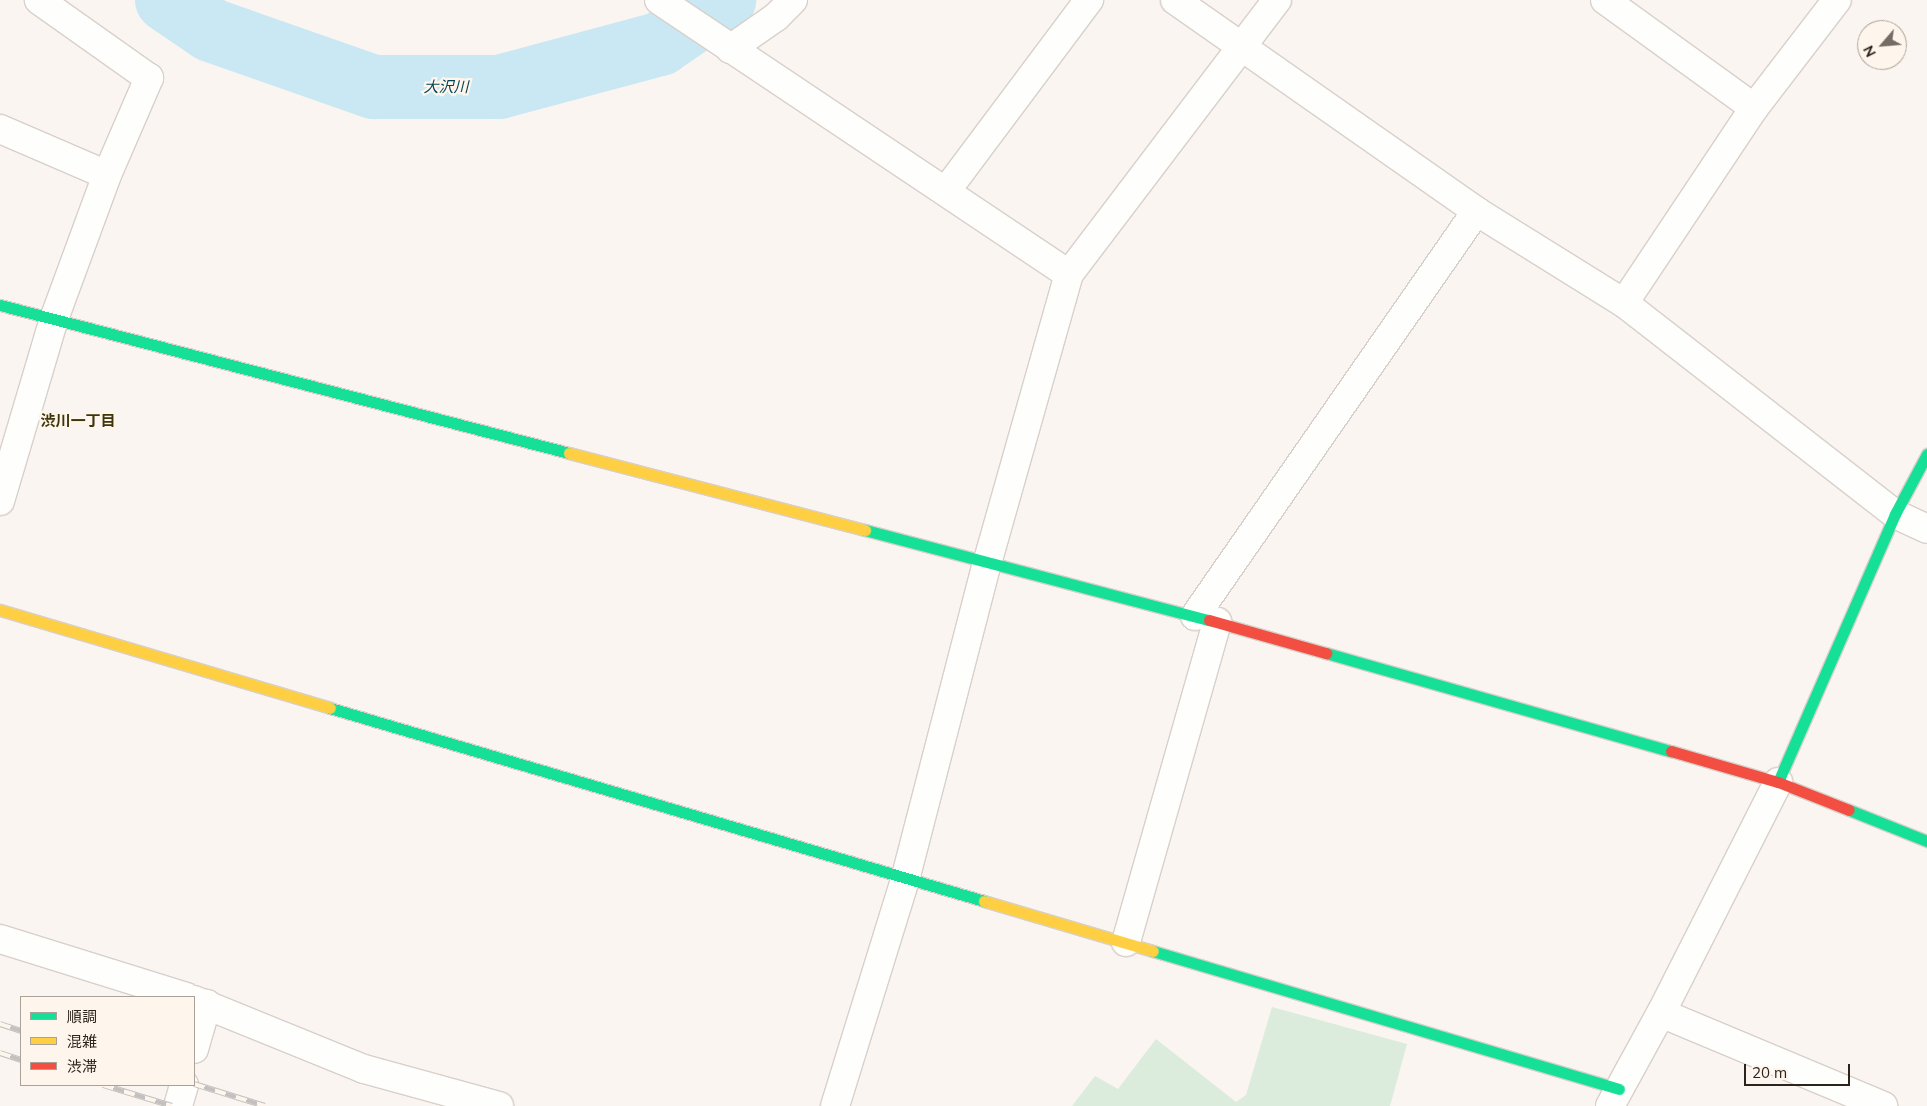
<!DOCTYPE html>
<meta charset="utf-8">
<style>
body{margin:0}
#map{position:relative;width:1927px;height:1106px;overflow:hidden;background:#faf5f0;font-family:Mulish,"Noto Sans JP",sans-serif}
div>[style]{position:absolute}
.green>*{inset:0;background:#dbebdc}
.river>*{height:64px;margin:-32px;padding:0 32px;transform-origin:32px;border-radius:32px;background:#c9e8f3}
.roads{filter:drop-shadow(1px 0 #d8d0ca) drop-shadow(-1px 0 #d8d0ca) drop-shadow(0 1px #d8d0ca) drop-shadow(0 -1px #d8d0ca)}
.street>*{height:28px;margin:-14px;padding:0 14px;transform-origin:14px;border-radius:14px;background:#fefefd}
.fast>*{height:11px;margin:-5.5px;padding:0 5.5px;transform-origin:5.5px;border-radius:5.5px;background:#16e098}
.slow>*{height:11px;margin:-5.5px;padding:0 5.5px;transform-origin:5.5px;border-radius:5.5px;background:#ffcf43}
.jam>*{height:11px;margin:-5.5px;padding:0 5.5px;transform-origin:5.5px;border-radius:5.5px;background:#f24e42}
.rail>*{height:5.5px;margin-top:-2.75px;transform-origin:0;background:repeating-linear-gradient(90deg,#fef5ec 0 11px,#c3c0bf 0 22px);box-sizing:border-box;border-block:1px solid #c3c0bf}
span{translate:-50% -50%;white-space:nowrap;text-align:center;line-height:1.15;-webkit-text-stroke:4.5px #fef5ec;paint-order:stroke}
.water-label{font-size:15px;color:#004456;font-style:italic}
.neighbourhood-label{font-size:15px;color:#3e350a;font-weight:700}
.legend{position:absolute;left:20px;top:996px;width:175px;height:90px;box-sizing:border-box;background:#fef5ec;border:1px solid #aaa198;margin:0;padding:6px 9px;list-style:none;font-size:15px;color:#2c231b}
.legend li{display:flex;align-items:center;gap:10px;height:25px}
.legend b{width:25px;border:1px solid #aaa198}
.north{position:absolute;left:1857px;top:20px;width:50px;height:50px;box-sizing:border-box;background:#fef5ec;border:1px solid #aaa198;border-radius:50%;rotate:243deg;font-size:14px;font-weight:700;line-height:20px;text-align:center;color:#2c231b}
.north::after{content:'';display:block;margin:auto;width:18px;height:22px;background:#746c66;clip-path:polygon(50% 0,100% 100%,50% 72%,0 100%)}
.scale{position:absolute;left:1744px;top:1064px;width:106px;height:22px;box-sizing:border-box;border:2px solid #2c231b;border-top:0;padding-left:6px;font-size:15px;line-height:18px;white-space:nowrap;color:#2c231b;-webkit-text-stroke:4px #fef5ec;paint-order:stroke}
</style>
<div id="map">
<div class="green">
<i style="clip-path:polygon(1272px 1007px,1407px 1044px,1390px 1106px,1072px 1106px,1095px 1076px,1118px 1089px,1156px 1039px,1236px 1102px,1246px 1095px)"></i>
</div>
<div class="river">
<i style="left:167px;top:0;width:53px;rotate:34.3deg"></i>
<i style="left:211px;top:30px;width:173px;rotate:19.3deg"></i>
<i style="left:374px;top:87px;width:125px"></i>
<i style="left:499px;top:87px;width:167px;rotate:-15deg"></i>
<i style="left:660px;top:44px;width:78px;rotate:-34.5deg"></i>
</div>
<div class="roads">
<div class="street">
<i style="left:659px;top:0;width:493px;rotate:33.8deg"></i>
<i style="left:1175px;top:0;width:368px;rotate:35deg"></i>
<i style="left:1476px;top:211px;width:174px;rotate:31.9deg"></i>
<i style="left:1624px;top:303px;width:343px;rotate:37.9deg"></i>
<i style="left:1895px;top:514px;width:35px;rotate:25deg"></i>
<i style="left:1605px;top:0;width:184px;rotate:35.9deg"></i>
<i style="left:730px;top:49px;width:56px;rotate:-34.8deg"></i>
<i style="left:776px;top:17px;width:24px;rotate:-45deg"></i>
<i style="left:0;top:129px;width:116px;rotate:23.3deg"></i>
<i style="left:946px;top:191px;width:239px;rotate:-53.2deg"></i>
<i style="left:1624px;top:303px;width:234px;rotate:-56.3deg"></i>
<i style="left:1754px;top:108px;width:136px;rotate:-52.5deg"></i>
<i style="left:0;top:501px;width:190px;rotate:-73.5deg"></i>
<i style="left:54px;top:319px;width:153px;rotate:-69.8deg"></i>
<i style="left:107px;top:175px;width:106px;rotate:-66.6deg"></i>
<i style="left:149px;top:78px;width:135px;rotate:-144.7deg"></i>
<i style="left:1195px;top:616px;width:493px;rotate:-55.2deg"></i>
<i style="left:0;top:939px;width:195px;rotate:17.3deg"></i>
<i style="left:1126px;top:942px;width:333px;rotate:-74.1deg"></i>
<i style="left:194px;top:1000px;width:183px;rotate:22.1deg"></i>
<i style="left:364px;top:1069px;width:140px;rotate:15.3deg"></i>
<i style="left:1661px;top:1013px;width:241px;rotate:22.7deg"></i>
<i style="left:194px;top:1049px;width:47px;rotate:-73.9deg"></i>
<i style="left:178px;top:1106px;width:22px;rotate:-74deg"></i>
<i style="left:835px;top:1106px;width:241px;rotate:-72.8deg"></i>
<i style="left:906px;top:876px;width:326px;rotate:-75.5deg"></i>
<i style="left:988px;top:560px;width:297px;rotate:-74.2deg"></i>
<i style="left:1069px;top:274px;width:344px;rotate:-52.8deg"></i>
<i style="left:1610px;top:1106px;width:106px;rotate:-61.3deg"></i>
<i style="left:1661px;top:1013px;width:259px;rotate:-63.1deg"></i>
</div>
<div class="fast">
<i style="left:0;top:305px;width:588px;rotate:14.58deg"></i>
<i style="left:865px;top:530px;width:356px;rotate:14.7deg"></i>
<i style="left:1326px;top:653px;width:359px;rotate:15.9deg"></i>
<i style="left:330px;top:708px;width:682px;rotate:16.44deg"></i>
<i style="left:1778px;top:782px;width:292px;rotate:-66.4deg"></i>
<i style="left:1895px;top:514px;width:68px;rotate:-61.9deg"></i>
<i style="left:1849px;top:810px;width:84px;rotate:21.7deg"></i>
<i style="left:1153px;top:951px;width:486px;rotate:16.5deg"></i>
</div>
<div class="slow">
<i style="left:569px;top:453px;width:306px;rotate:14.6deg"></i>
<i style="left:0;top:610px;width:344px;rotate:16.5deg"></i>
<i style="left:984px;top:901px;width:176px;rotate:16.5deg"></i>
</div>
<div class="jam">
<i style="left:1209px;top:620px;width:122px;rotate:15.8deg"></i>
<i style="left:1671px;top:751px;width:111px;rotate:16.2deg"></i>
<i style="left:1778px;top:782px;width:76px;rotate:21.5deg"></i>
</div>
</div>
<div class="rail">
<i style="left:0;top:1024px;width:22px;rotate:18deg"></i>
<i style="left:0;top:1053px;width:22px;rotate:18deg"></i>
<i style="left:194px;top:1084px;width:74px;rotate:17.2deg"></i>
<i style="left:103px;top:1085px;width:72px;rotate:16.9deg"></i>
</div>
<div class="water-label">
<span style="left:446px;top:87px">大沢川</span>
</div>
<div class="neighbourhood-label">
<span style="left:78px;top:421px">渋川一丁目</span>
</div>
<ul class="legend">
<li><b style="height:6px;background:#16e098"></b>順調</li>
<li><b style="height:6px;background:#ffcf43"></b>混雑</li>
<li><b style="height:6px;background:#f24e42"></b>渋滞</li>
</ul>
<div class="north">N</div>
<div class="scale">20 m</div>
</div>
